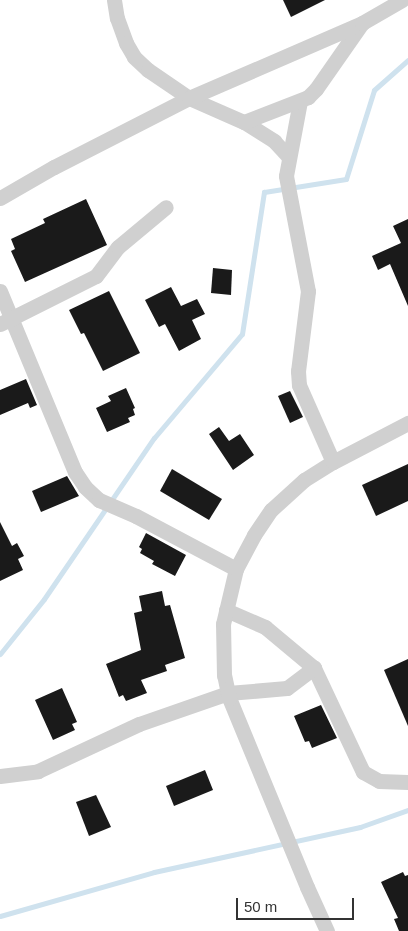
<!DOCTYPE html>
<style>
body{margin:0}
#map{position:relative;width:408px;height:931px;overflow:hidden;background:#fff;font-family:Helvetica,sans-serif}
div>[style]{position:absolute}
.stream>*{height:5px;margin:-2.5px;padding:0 2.5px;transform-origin:2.5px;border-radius:2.5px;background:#cfe2ee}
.building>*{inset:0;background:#1a1a1a}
.minor>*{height:15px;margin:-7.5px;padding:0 7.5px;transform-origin:7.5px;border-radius:7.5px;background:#d0d0d0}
span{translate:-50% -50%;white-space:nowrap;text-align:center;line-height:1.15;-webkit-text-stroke:5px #fff;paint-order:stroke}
.scale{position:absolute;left:236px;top:898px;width:118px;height:22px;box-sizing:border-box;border:2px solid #333;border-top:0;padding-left:6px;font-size:15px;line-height:18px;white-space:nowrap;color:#333;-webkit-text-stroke:4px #fff;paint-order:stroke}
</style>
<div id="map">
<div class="stream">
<i style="left:0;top:654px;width:70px;rotate:-51.3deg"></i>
<i style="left:44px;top:599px;width:195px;rotate:-55.7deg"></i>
<i style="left:154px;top:438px;width:136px;rotate:-49.8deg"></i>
<i style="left:242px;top:334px;width:144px;rotate:-81.2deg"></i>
<i style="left:264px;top:192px;width:83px;rotate:-9deg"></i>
<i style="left:346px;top:179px;width:93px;rotate:-72.5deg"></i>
<i style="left:374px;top:90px;width:45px;rotate:-41.4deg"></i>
<i style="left:0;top:916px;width:160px;rotate:-15.9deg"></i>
<i style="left:154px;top:872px;width:211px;rotate:-12.3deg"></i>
<i style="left:360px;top:827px;width:51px;rotate:-19.5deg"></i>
</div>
<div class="building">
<i style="clip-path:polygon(283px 0,325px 0,291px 17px)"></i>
<i style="clip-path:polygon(86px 199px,107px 245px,25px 282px,11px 251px,15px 249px,11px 239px,45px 223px,43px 219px)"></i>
<i style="clip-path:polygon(408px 219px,408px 306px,390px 264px,378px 270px,372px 256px,401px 243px,393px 226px)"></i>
<i style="clip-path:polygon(213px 268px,232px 270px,231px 295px,211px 293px)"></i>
<i style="clip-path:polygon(171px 287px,181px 306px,197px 299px,205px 314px,192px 320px,201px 339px,179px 351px,165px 324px,159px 327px,145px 300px)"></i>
<i style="clip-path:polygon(109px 291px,140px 353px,103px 371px,84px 333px,81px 334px,69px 310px)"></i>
<i style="clip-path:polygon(26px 379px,37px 405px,30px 408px,28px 403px,0 415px,0 390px)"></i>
<i style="clip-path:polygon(126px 388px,135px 408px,133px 409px,135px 415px,128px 418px,130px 422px,107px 432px,96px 408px,111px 401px,108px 396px)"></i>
<i style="clip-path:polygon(290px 391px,303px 417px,290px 423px,278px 396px)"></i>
<i style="clip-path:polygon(219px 427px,229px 441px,240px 434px,254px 455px,233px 470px,209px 434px)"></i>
<i style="clip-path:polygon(408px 464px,408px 501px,376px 516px,362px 485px)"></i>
<i style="clip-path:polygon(172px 469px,222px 499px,209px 520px,160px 491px)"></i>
<i style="clip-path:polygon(67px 476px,79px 496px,41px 512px,32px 491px)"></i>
<i style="clip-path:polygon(0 522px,12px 546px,17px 543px,24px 556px,18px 559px,23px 570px,0 581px)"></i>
<i style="clip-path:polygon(146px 533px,186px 555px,175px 576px,152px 564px,154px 561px,140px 553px,142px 549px,139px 547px)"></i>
<i style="clip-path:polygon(162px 591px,165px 606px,170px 605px,185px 658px,165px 665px,167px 671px,141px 680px,147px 693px,126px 701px,123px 695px,119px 697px,106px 664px,141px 650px,134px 613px,142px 611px,139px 596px)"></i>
<i style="clip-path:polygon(408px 659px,408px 726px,384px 670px)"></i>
<i style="clip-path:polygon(62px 688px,77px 722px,72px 724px,75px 730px,53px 740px,35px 700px)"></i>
<i style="clip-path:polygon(321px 705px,337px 738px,312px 748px,309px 741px,305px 742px,294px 716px)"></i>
<i style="clip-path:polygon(205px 770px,213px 790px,174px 806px,166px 786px)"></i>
<i style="clip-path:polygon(96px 795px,111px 827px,89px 836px,76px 802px)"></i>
<i style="clip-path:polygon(403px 872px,405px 876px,408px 875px,408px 931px,399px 931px,394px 919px,398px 918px,381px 882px)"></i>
</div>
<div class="minor">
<i style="left:114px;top:0;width:18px;rotate:81deg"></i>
<i style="left:117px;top:18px;width:27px;rotate:70deg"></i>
<i style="left:126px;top:43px;width:16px;rotate:60deg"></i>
<i style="left:134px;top:57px;width:19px;rotate:43deg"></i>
<i style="left:148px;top:70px;width:50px;rotate:34.3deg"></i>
<i style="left:189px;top:98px;width:60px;rotate:23.6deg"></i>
<i style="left:244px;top:122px;width:36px;rotate:32deg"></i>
<i style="left:274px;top:141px;width:21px;rotate:47deg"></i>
<i style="left:300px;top:101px;width:76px;rotate:100.6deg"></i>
<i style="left:286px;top:176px;width:117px;rotate:79.2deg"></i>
<i style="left:308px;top:291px;width:81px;rotate:97.1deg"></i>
<i style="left:298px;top:371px;width:14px;rotate:86deg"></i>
<i style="left:299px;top:385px;width:84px;rotate:66.2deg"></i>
<i style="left:244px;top:122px;width:69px;rotate:-21.3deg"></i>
<i style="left:308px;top:97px;width:11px;rotate:-45deg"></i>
<i style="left:316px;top:89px;width:80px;rotate:-55.1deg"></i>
<i style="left:0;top:198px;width:62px;rotate:-29.9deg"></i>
<i style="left:54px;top:167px;width:152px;rotate:-27.1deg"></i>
<i style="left:189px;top:98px;width:189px;rotate:-23.4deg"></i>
<i style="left:362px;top:23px;width:46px;rotate:-29.9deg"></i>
<i style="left:0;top:291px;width:196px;rotate:67.5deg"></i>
<i style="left:75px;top:472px;width:18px;rotate:56deg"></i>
<i style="left:85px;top:487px;width:19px;rotate:43deg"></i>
<i style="left:99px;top:500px;width:40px;rotate:23.4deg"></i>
<i style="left:136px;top:516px;width:113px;rotate:27.9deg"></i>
<i style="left:0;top:324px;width:107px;rotate:-26.6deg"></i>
<i style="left:96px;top:276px;width:36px;rotate:-53deg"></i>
<i style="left:118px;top:247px;width:62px;rotate:-39.8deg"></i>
<i style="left:226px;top:610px;width:43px;rotate:23.6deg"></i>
<i style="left:265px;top:627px;width:64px;rotate:39.9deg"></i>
<i style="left:314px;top:668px;width:115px;rotate:64.8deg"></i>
<i style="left:363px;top:772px;width:18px;rotate:29deg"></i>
<i style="left:379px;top:781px;width:29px;rotate:2deg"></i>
<i style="left:0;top:776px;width:38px;rotate:-7deg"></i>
<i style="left:38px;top:771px;width:111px;rotate:-25deg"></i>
<i style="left:139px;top:724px;width:94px;rotate:-19.2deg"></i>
<i style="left:228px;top:693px;width:59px;rotate:-4.8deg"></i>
<i style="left:287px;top:688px;width:34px;rotate:-37deg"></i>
<i style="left:327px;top:931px;width:48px;rotate:-114.4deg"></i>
<i style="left:307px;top:887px;width:204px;rotate:-112.4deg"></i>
<i style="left:229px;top:698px;width:24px;rotate:-102deg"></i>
<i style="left:224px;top:675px;width:51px;rotate:-91.1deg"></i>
<i style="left:223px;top:624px;width:57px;rotate:-76.7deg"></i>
<i style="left:236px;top:569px;width:38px;rotate:-62deg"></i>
<i style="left:254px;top:535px;width:30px;rotate:-56deg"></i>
<i style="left:271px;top:510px;width:45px;rotate:-42.3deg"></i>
<i style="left:304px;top:480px;width:34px;rotate:-32deg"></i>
<i style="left:333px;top:462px;width:85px;rotate:-27.5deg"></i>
</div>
<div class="scale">50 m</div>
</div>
